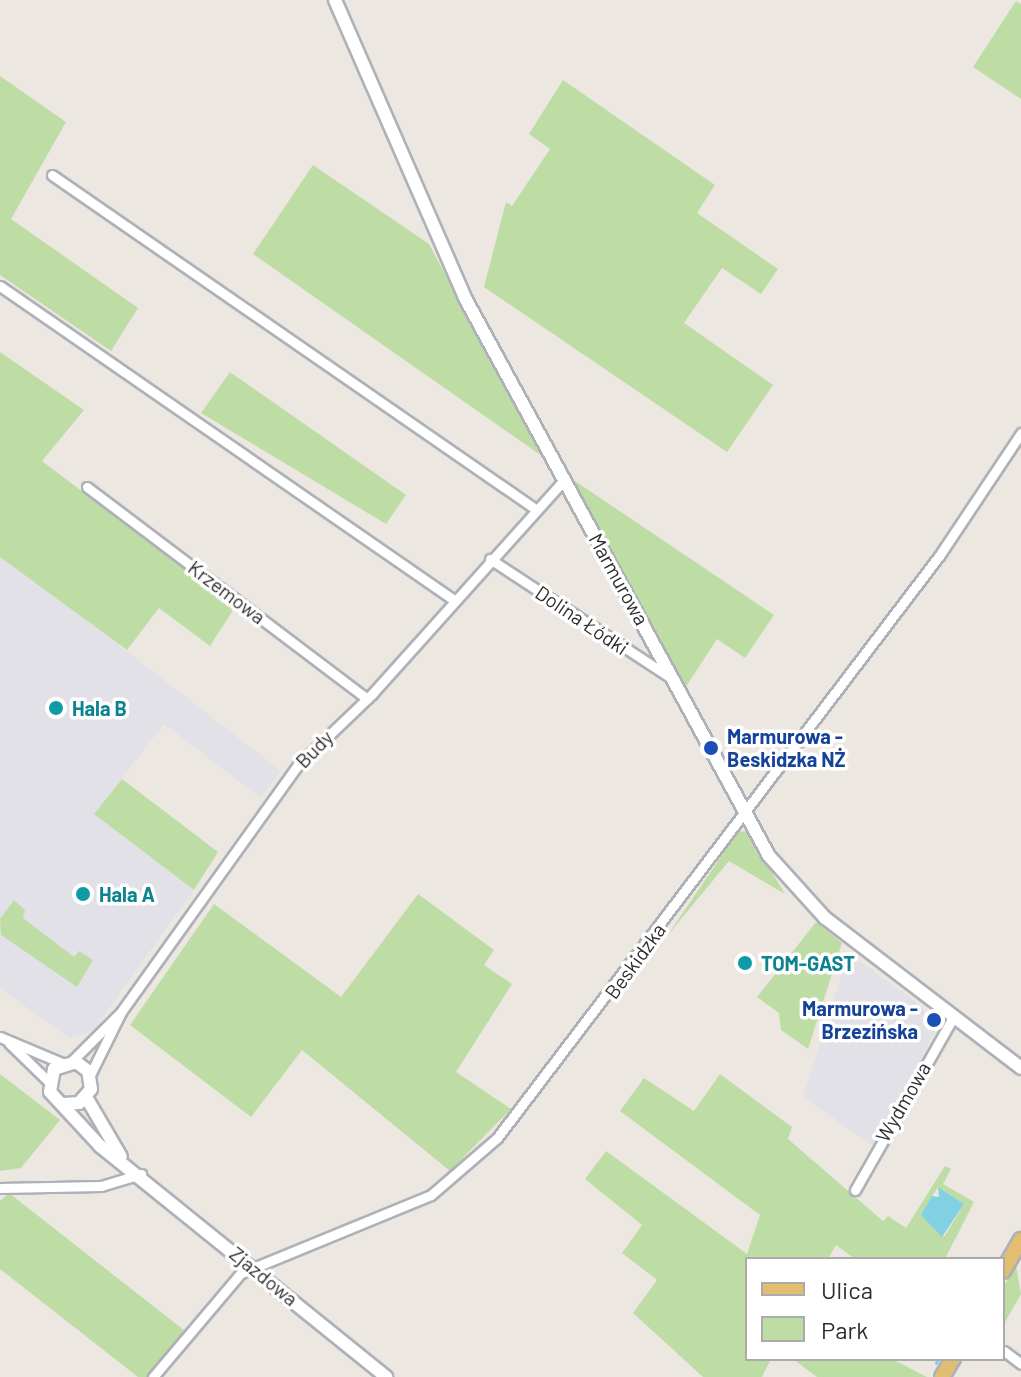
<!DOCTYPE html>
<meta charset="utf-8">
<style>
body{margin:0}
#map{position:relative;width:1021px;height:1377px;overflow:hidden;background:#ede7e2;font-family:Barlow,sans-serif}
div>[style]{position:absolute}
.industrial>*{inset:0;background:#e2e1e7}
.green>*{inset:0;background:#bddda5}
.water>*{inset:0;background:#82d1e2}
.stream>*{height:3px;margin:-1.5px;padding:0 1.5px;transform-origin:1.5px;border-radius:1.5px;background:#82d1e2}
.roads{filter:drop-shadow(2px 0 #aeb1b8) drop-shadow(-2px 0 #aeb1b8) drop-shadow(0 2px #aeb1b8) drop-shadow(0 -2px #aeb1b8)}
.street>*{height:9px;margin:-4.5px;padding:0 4.5px;transform-origin:4.5px;border-radius:4.5px;background:#fff}
.secondary>*{height:12px;margin:-6px;padding:0 6px;transform-origin:6px;border-radius:6px;background:#fff}
.primary>*{height:14px;margin:-7px;padding:0 7px;transform-origin:7px;border-radius:7px;background:#e2be72}
.dots>*{width:22px;height:22px;translate:-50% -50%;box-sizing:border-box;border:4px solid #fff;border-radius:50%}
span{translate:-50% -50%;white-space:nowrap;text-align:center;line-height:1.15;-webkit-text-stroke:7px #fff;paint-order:stroke}
.street-label{font-size:20px;color:#2d2d2d}
.culture-label{font-size:20px;color:#0d838f;font-weight:700}
.left{translate:0 -50%;text-align:left}
.transit-label{font-size:20px;color:#164399;font-weight:700}
.right{translate:-100% -50%;text-align:right}
.legend{position:absolute;left:745px;top:1257px;width:260px;height:104px;box-sizing:border-box;background:#fff;border:2px solid #ababab;margin:0;padding:10px 14px;list-style:none;font-size:24px;color:#2d2d2d}
.legend li{display:flex;align-items:center;gap:16px;height:40px}
.legend b{width:40px;border:2px solid #ababab}
</style>
<div id="map">
<div class="industrial">
<i style="clip-path:polygon(0 553px,281px 771px,261px 798px,164px 724px,94px 814px,194px 890px,93px 1031px,69px 1038px,0 988px)"></i>
<i style="clip-path:polygon(849px 953px,922px 1007px,935px 1032px,875px 1147px,803px 1097px)"></i>
</div>
<div class="green">
<i style="clip-path:polygon(1016px 1px,1021px 4px,1021px 99px,973px 67px)"></i>
<i style="clip-path:polygon(0 76px,66px 122px,11px 219px,138px 308px,111px 351px,0 275px)"></i>
<i style="clip-path:polygon(563px 80px,715px 185px,697px 213px,778px 269px,761px 294px,722px 268px,684px 323px,773px 385px,727px 452px,484px 287px,506px 202px,512px 206px,550px 149px,529px 134px)"></i>
<i style="clip-path:polygon(313px 165px,429px 244px,542px 456px,253px 254px)"></i>
<i style="clip-path:polygon(0 352px,84px 410px,42px 461px,235px 607px,210px 646px,159px 608px,127px 650px,0 557px)"></i>
<i style="clip-path:polygon(230px 372px,406px 495px,386px 524px,201px 413px)"></i>
<i style="clip-path:polygon(572px 479px,774px 615px,745px 658px,717px 639px,685px 688px)"></i>
<i style="clip-path:polygon(122px 779px,218px 852px,194px 890px,94px 814px)"></i>
<i style="clip-path:polygon(747px 831px,785px 894px,729px 861px,667px 936px,738px 832px)"></i>
<i style="clip-path:polygon(418px 894px,494px 950px,484px 965px,512px 984px,456px 1072px,511px 1109px,450px 1171px,302px 1050px,251px 1117px,130px 1025px,214px 904px,341px 997px)"></i>
<i style="clip-path:polygon(14px 900px,25px 910px,23px 918px,74px 957px,79px 951px,93px 960px,77px 987px,1px 935px,0 919px)"></i>
<i style="clip-path:polygon(816px 922px,842px 943px,808px 1049px,781px 1030px,779px 1013px,757px 997px)"></i>
<i style="clip-path:polygon(0 1074px,60px 1120px,21px 1168px,0 1171px)"></i>
<i style="clip-path:polygon(evenodd,720px 1074px,792px 1127px,788px 1139px,883px 1221px,888px 1216px,906px 1228px,945px 1166px,951px 1169px,943px 1184px,974px 1202px,945px 1259px,855px 1259px,836px 1245px,828px 1259px,747px 1259px,747px 1359px,771px 1359px,762px 1377px,703px 1377px,633px 1313px,657px 1280px,622px 1253px,642px 1225px,585px 1179px,606px 1151px,747px 1254px,760px 1215px,620px 1111px,644px 1078px,694px 1111px,720px 1074px,938px 1187px,964px 1204px,944px 1237px,921px 1215px,938px 1187px)"></i>
<i style="clip-path:polygon(9px 1193px,185px 1331px,148px 1377px,138px 1377px,0 1269px,0 1201px)"></i>
<i style="clip-path:polygon(1016px 1265px,1021px 1294px,1003px 1326px,1003px 1288px)"></i>
<i style="clip-path:polygon(793px 1359px,892px 1359px,927px 1377px,817px 1377px)"></i>
</div>
<div class="water">
<i style="clip-path:polygon(938px 1187px,964px 1204px,942px 1237px,921px 1215px,932px 1196px,939px 1197px)"></i>
</div>
<div class="stream">
<i style="left:936px;top:1363px;width:4px;rotate:-63deg"></i>
</div>
<div class="roads">
<div class="street">
<i style="left:52px;top:175px;width:586px;rotate:34.64deg"></i>
<i style="left:0;top:286px;width:552px;rotate:34.67deg"></i>
<i style="left:87px;top:487px;width:351px;rotate:37.1deg"></i>
<i style="left:490px;top:559px;width:220px;rotate:33.3deg"></i>
<i style="left:0;top:1037px;width:67px;rotate:22.8deg"></i>
<i style="left:9px;top:1043px;width:56px;rotate:44.3deg"></i>
<i style="left:71px;top:1062px;width:68px;rotate:-45deg"></i>
<i style="left:90px;top:1075px;width:70px;rotate:-63.8deg"></i>
<i style="left:121px;top:1012px;width:304px;rotate:-54.4deg"></i>
<i style="left:298px;top:765px;width:103px;rotate:-43.8deg"></i>
<i style="left:372px;top:694px;width:288px;rotate:-48.1deg"></i>
<i style="left:0;top:1188px;width:101px;rotate:-1.1deg"></i>
<i style="left:101px;top:1186px;width:42px;rotate:-16.7deg"></i>
<i style="left:855px;top:1190px;width:200px;rotate:-60.4deg"></i>
<i style="left:1004px;top:1351px;width:21px;rotate:37deg"></i>
<i style="left:153px;top:1377px;width:136px;rotate:-49.8deg"></i>
<i style="left:241px;top:1273px;width:205px;rotate:-22.3deg"></i>
<i style="left:431px;top:1195px;width:87px;rotate:-40.8deg"></i>
<i style="left:497px;top:1138px;width:731px;rotate:-52.79deg"></i>
<i style="left:939px;top:556px;width:148px;rotate:-56.3deg"></i>
</div>
<div class="secondary">
<i style="left:335px;top:0;width:325px;rotate:66.4deg"></i>
<i style="left:465px;top:298px;width:635px;rotate:61.42deg"></i>
<i style="left:769px;top:856px;width:84px;rotate:47.9deg"></i>
<i style="left:825px;top:918px;width:247px;rotate:37.4deg"></i>
<i style="left:86px;top:1097px;width:69px;rotate:59.7deg"></i>
<i style="left:64px;top:1104px;width:15px;rotate:-4deg"></i>
<i style="left:79px;top:1103px;width:18px;rotate:-49deg"></i>
<i style="left:91px;top:1089px;width:18px;rotate:-99deg"></i>
<i style="left:88px;top:1071px;width:15px;rotate:-143deg"></i>
<i style="left:76px;top:1062px;width:23px;rotate:162deg"></i>
<i style="left:54px;top:1069px;width:23px;rotate:100deg"></i>
<i style="left:50px;top:1092px;width:74px;rotate:47.2deg"></i>
<i style="left:100px;top:1146px;width:368px;rotate:38.9deg"></i>
</div>
<div class="primary">
<i style="left:1003px;top:1271px;width:36px;rotate:-60deg"></i>
<i style="left:942px;top:1377px;width:21px;rotate:-59deg"></i>
</div>
</div>
<div class="dots">
<i style="left:56px;top:708px;background:#0f9aa8"></i>
<i style="left:711px;top:748px;background:#1a4fb4"></i>
<i style="left:83px;top:894px;background:#0f9aa8"></i>
<i style="left:745px;top:963px;background:#0f9aa8"></i>
<i style="left:934px;top:1020px;background:#1a4fb4"></i>
</div>
<div class="street-label">
<span style="left:619px;top:579px;rotate:61deg">Marmurowa</span>
<span style="left:227px;top:592px;rotate:37deg">Krzemowa</span>
<span style="left:582px;top:620px;rotate:34deg">Dolina Łódki</span>
<span style="left:314px;top:749px;rotate:-46deg">Budy</span>
<span style="left:635px;top:961px;rotate:-54deg">Beskidzka</span>
<span style="left:903px;top:1102px;rotate:-60deg">Wydmowa</span>
<span style="left:264px;top:1276px;rotate:39deg">Zjazdowa</span>
</div>
<div class="culture-label">
<span class="left" style="left:72px;top:708px">Hala B</span>
<span class="left" style="left:99px;top:894px">Hala A</span>
<span class="left" style="left:761px;top:963px">TOM-GAST</span>
</div>
<div class="transit-label">
<span class="left" style="left:727px;top:748px">Marmurowa -<br>Beskidzka NŻ</span>
<span class="right" style="left:918px;top:1020px">Marmurowa -<br>Brzezińska</span>
</div>
<ul class="legend">
<li><b style="height:10px;background:#e2be72"></b>Ulica</li>
<li><b style="height:22px;background:#bddda5"></b>Park</li>
</ul>
</div>
